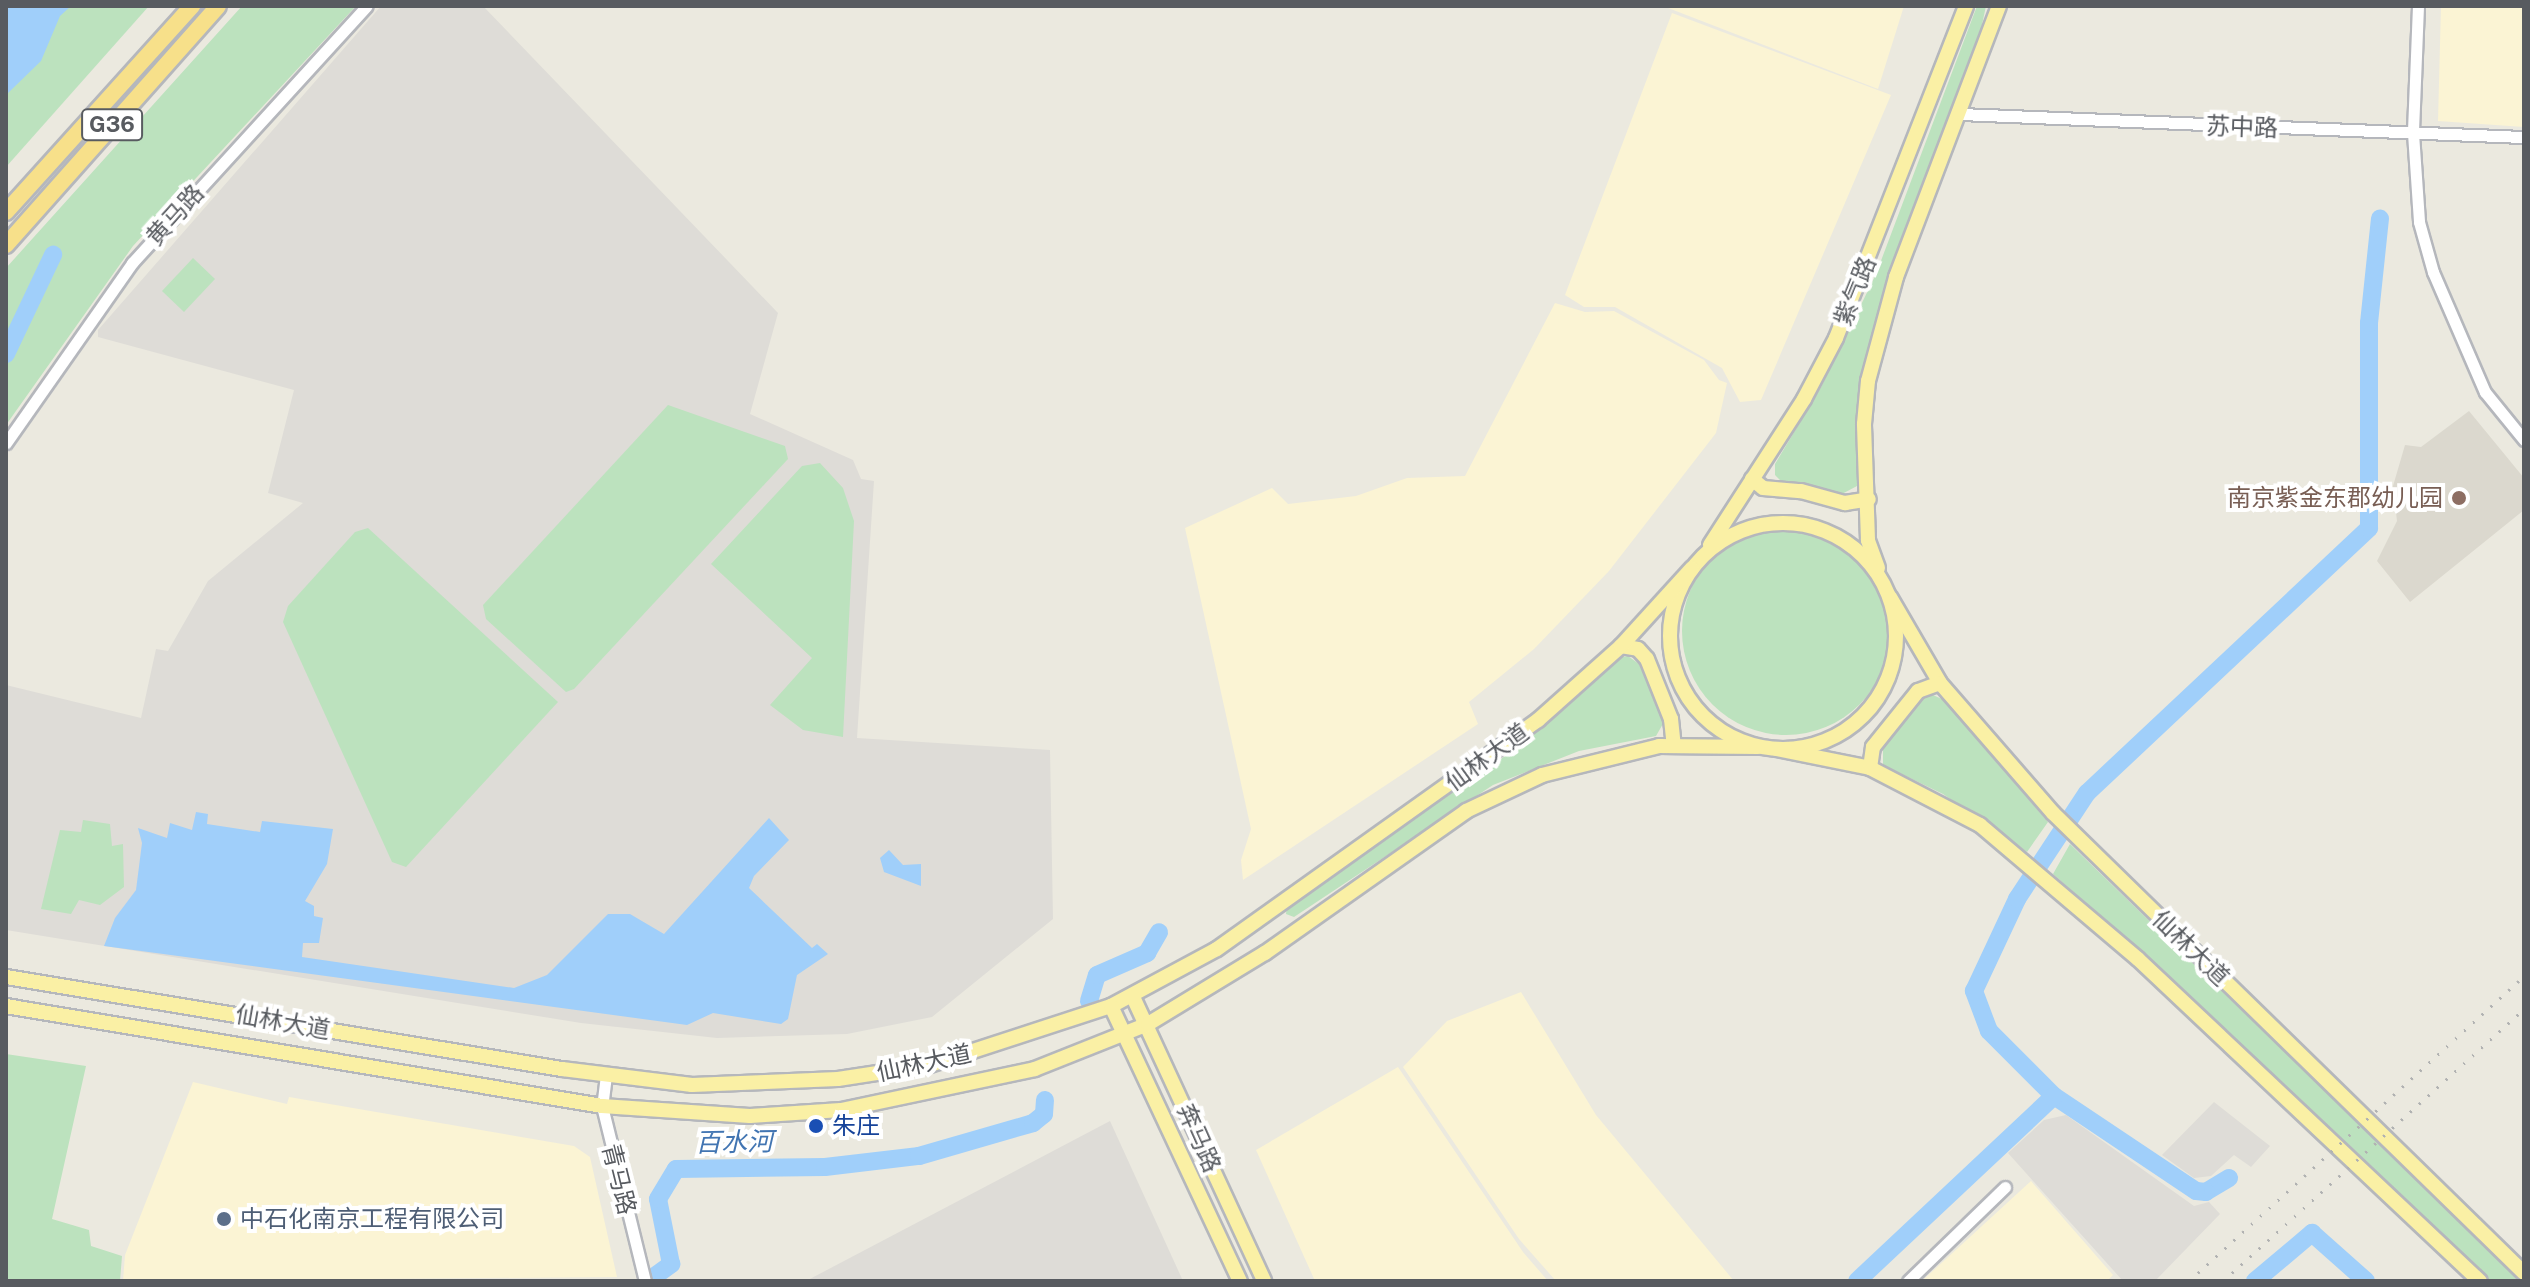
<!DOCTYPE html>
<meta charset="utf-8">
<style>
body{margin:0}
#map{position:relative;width:2530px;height:1287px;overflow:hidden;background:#ebe9df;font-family:"Public Sans","Noto Sans SC",sans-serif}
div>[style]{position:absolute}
.commercial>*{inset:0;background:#fbf4d4}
.industrial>*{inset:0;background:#dedcd7}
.education>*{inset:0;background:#dbd8ce}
.green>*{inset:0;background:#bce2be}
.round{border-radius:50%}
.water>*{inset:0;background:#a0cffa}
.river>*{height:18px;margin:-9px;padding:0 9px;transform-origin:9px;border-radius:9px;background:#a0cffa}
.roads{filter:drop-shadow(2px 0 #b5b7bc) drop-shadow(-2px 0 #b5b7bc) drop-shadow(0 2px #b5b7bc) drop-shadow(0 -2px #b5b7bc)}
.minor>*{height:11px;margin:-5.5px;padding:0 5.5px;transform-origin:5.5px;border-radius:5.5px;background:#fff}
.major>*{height:14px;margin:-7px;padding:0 7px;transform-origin:7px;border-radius:7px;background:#faf0a5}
.major>.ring{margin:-7px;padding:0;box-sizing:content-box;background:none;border:14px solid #faf0a5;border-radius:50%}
.highway>*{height:16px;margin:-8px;padding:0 8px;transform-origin:8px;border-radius:8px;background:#f7e08a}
.rail>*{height:3px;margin-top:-1.5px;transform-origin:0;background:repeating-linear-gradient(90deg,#b1b2b2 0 2px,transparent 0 12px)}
.dots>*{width:22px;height:22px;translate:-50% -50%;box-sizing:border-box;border:4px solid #fff;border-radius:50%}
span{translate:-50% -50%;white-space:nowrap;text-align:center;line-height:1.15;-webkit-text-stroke:8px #fff;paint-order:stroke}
.shield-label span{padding:2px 6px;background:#fff;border:2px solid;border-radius:6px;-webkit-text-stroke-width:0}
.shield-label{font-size:22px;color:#585b60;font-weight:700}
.street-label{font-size:24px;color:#585b60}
.education-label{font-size:24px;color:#785e54}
.right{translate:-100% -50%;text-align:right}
.transit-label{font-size:24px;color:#164399}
.left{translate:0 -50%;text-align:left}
.service-label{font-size:24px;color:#4e5e75}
.water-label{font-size:26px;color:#4275b2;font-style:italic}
.frame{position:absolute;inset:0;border:8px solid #585b60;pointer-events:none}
</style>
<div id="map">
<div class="commercial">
<i style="clip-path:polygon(1663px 6px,1904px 6px,1878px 89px)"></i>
<i style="clip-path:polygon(2441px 6px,2524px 6px,2524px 127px,2438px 121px)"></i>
<i style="clip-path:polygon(1672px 13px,1891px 95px,1761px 400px,1740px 402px,1722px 368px,1615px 307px,1584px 307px,1565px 295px)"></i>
<i style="clip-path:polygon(1555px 303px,1585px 312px,1614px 311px,1704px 360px,1719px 380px,1727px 383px,1716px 433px,1609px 571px,1534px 649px,1469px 702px,1478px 724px,1243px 880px,1241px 860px,1251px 829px,1185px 528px,1272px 488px,1288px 504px,1356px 496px,1407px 478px,1465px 476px)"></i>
<i style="clip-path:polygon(1521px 992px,1596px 1115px,1734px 1281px,1556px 1281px,1519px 1239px,1403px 1067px,1447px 1021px)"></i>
<i style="clip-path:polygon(1398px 1067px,1523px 1252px,1548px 1281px,1315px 1281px,1256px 1150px)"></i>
<i style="clip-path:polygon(193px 1082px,287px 1104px,289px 1097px,574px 1146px,590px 1157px,617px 1277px,123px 1281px,125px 1255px)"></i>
<i style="clip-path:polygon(2031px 1181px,2113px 1275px,2107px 1281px,1922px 1281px)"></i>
</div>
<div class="industrial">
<i style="clip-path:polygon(381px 6px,483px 6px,778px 313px,750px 414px,853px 460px,861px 479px,874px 481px,857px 738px,1050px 750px,1053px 919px,932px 1017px,847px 1034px,717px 1038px,581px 1023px,6px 930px,6px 685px,141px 718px,156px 649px,168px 651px,208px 581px,303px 503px,268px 493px,294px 390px,98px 337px,98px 330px)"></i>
<i style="clip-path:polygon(2214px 1102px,2270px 1146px,2251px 1167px,2234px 1155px,2211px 1176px,2194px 1178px,2162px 1155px)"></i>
<i style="clip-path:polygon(2066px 1115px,2194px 1206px,2209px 1202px,2220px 1214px,2155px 1281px,2123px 1281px,2008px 1153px,2044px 1120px)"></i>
<i style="clip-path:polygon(1110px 1121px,1183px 1281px,806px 1281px)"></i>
</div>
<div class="education">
<i style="clip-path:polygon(2469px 411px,2524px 478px,2524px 510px,2410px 602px,2377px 561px,2397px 521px,2393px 486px,2405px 445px,2421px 447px)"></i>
</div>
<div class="green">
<i style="clip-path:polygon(6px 6px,149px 6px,6px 167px)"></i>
<i style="clip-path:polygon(242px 6px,356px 6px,133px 246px,6px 425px,6px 268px)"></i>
<i style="clip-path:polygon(1977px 6px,1986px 6px,1980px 34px,1885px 289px,1866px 355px,1857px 420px,1857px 486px,1840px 495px,1783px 483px,1775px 475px,1775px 464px,1821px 387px,1876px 274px)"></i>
<i style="clip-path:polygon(193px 258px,215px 279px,184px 312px,162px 291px)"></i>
<i style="clip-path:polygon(668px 405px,785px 446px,788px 459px,574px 689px,566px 692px,486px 619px,483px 605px)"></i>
<i style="clip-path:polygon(820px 463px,843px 488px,854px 521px,843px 737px,803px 730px,770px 705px,812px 658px,711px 564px,802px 466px)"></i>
<i class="round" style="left:1682px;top:527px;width:208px;height:208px"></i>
<i style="clip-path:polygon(368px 528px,558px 702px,406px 867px,392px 862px,283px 622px,288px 606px,355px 532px)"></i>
<i style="clip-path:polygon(1628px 656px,1639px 664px,1664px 722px,1656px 736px,1579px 751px,1493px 785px,1294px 917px,1286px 914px,1287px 906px,1508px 754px,1617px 658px)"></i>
<i style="clip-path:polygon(1933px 695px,1944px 700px,2048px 822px,2027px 852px,1943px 794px,1883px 765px,1883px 746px,1920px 698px)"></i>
<i style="clip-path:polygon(83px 820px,110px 824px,112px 846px,123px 844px,124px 887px,100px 905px,79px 900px,71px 914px,41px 909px,60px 830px,81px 832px)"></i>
<i style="clip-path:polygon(2070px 844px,2232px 1001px,2524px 1281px,2490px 1281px,2162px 970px,2053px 874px)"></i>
<i style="clip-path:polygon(6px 1054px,86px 1066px,52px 1219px,89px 1230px,91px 1246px,122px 1256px,120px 1281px,6px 1281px)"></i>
</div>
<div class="water">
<i style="clip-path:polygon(71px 6px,60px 16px,41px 61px,6px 95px,6px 7px)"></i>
<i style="clip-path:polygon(196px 812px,208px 814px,207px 824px,260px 832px,262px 821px,333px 829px,327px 864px,305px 901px,314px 906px,314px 916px,323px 918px,319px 943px,303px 943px,302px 957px,514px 988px,547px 975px,608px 914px,630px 914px,664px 934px,769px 818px,789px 840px,754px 876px,749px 888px,812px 948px,817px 944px,828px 954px,797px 975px,788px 1019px,781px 1024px,713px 1013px,687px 1025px,104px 946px,115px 918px,136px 890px,142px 843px,138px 828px,167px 838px,170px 823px,192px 830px)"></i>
<i style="clip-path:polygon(889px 850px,903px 865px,921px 864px,921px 886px,884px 872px,880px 858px)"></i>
</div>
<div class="river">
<i style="left:6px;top:354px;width:110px;rotate:-64.6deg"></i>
<i style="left:1089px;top:1001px;width:27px;rotate:-73deg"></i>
<i style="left:1097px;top:975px;width:55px;rotate:-23.7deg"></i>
<i style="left:1147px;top:953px;width:24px;rotate:-60deg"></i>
<i style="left:2229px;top:1178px;width:27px;rotate:149deg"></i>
<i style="left:2206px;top:1192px;width:10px;rotate:-174deg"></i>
<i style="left:2196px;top:1191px;width:171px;rotate:-146.2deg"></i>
<i style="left:2054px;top:1096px;width:92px;rotate:-135deg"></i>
<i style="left:1989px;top:1031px;width:43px;rotate:-110.6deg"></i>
<i style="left:1974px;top:991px;width:102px;rotate:-64.9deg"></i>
<i style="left:2017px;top:899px;width:127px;rotate:-56.6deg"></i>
<i style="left:2087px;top:793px;width:387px;rotate:-43.2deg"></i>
<i style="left:2369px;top:528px;width:205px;rotate:-90deg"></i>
<i style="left:2369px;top:323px;width:105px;rotate:-84deg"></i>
<i style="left:648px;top:1281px;width:29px;rotate:-36deg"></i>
<i style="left:671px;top:1264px;width:66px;rotate:-101.3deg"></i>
<i style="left:658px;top:1199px;width:35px;rotate:-59deg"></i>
<i style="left:676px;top:1169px;width:149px;rotate:-0.8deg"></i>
<i style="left:825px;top:1167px;width:95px;rotate:-6.7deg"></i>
<i style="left:919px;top:1156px;width:119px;rotate:-16.1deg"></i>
<i style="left:1033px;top:1123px;width:14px;rotate:-39deg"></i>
<i style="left:1044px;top:1114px;width:14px;rotate:-86deg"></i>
<i style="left:1857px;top:1281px;width:270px;rotate:-43.2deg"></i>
<i style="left:2255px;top:1281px;width:75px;rotate:-40.1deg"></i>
<i style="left:2312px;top:1233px;width:72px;rotate:41.6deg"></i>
</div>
<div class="roads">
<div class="minor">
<i style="left:2418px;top:6px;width:127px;rotate:92.3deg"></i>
<i style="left:2413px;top:133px;width:89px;rotate:86.1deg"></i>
<i style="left:2419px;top:222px;width:52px;rotate:74.4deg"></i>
<i style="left:2433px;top:272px;width:131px;rotate:66.6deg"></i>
<i style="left:2485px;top:392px;width:62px;rotate:50.9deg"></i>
<i style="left:1960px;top:114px;width:564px;rotate:2.34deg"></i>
<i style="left:6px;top:443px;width:220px;rotate:-55deg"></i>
<i style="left:132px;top:263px;width:348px;rotate:-47.6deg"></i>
<i style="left:606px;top:1075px;width:31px;rotate:97deg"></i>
<i style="left:602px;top:1106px;width:180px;rotate:76.2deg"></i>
<i style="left:1908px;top:1281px;width:135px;rotate:-44.1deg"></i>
</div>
<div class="major">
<i style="left:1752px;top:479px;width:14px;rotate:39deg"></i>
<i style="left:1763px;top:488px;width:38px;rotate:5deg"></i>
<i style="left:1801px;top:491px;width:46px;rotate:15.3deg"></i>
<i style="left:1845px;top:503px;width:24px;rotate:-9deg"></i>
<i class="ring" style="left:1670px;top:523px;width:212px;height:212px"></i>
<i style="left:1710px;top:545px;width:174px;rotate:-57.2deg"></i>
<i style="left:1804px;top:399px;width:69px;rotate:-62.3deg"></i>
<i style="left:1836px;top:338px;width:357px;rotate:-68.6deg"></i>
<i style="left:1878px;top:568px;width:30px;rotate:-110deg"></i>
<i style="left:1868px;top:540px;width:116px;rotate:-92deg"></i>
<i style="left:1864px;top:424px;width:43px;rotate:-84.7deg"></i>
<i style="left:1868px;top:381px;width:108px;rotate:-74.9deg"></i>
<i style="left:1896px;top:277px;width:290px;rotate:-69.2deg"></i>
<i style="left:1890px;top:597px;width:99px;rotate:59.8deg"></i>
<i style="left:1940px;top:683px;width:172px;rotate:49deg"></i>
<i style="left:2053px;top:813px;width:658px;rotate:44.32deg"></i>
<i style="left:1621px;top:646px;width:17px;rotate:10deg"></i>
<i style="left:1638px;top:649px;width:13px;rotate:48deg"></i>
<i style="left:1647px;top:659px;width:65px;rotate:68.2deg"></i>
<i style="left:1671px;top:719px;width:27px;rotate:84deg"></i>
<i style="left:1776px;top:749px;width:96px;rotate:11.4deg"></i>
<i style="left:1870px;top:768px;width:124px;rotate:27.4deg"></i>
<i style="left:1980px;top:825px;width:207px;rotate:40.3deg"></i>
<i style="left:2138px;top:959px;width:470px;rotate:43.3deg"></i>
<i style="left:1870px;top:768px;width:21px;rotate:-82deg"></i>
<i style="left:1873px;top:747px;width:72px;rotate:-51.2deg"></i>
<i style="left:1918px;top:691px;width:23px;rotate:-20deg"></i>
<i style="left:6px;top:977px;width:564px;rotate:9.4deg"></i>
<i style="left:562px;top:1069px;width:131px;rotate:7deg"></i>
<i style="left:692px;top:1085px;width:146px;rotate:-2.4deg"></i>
<i style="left:838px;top:1079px;width:93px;rotate:-8.7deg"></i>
<i style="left:930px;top:1065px;width:190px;rotate:-18.1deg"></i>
<i style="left:1111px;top:1006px;width:120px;rotate:-28.3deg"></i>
<i style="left:1217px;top:949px;width:394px;rotate:-35.5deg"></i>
<i style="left:1538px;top:720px;width:111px;rotate:-41.7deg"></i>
<i style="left:1621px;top:646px;width:105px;rotate:-47.7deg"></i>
<i style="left:1133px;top:997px;width:313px;rotate:65.2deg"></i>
<i style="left:6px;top:1006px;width:604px;rotate:9.52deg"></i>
<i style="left:602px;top:1106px;width:148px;rotate:3.9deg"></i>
<i style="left:750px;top:1116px;width:91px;rotate:-3.8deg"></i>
<i style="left:841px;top:1110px;width:198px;rotate:-11.9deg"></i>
<i style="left:1035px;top:1069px;width:122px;rotate:-21.7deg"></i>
<i style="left:1148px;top:1024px;width:137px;rotate:-31.3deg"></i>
<i style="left:1265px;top:953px;width:246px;rotate:-35.2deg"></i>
<i style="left:1466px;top:811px;width:84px;rotate:-25.3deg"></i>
<i style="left:1542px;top:775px;width:121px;rotate:-13.9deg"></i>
<i style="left:1659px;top:746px;width:99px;rotate:0.6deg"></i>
<i style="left:1111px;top:1006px;width:304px;rotate:64.9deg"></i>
</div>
<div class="highway">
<i style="left:6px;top:212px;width:278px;rotate:-47.9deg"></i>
<i style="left:6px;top:245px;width:319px;rotate:-48.4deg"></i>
</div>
</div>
<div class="rail">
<i style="left:2189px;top:1281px;width:453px;rotate:-42.3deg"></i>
<i style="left:2223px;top:1281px;width:406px;rotate:-42.1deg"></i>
</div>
<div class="dots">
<i style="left:2459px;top:498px;background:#8d6e63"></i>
<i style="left:816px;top:1126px;background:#1a4fb4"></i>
<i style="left:224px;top:1219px;background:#5c6f8a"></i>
</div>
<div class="shield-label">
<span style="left:112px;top:125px">G36</span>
</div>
<div class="street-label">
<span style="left:2242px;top:127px;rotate:2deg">苏中路</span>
<span style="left:175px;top:215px;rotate:-48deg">黄马路</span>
<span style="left:1855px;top:291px;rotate:-68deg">紫气路</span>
<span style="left:1487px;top:757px;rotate:-36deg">仙林大道</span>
<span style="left:2191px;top:948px;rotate:44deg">仙林大道</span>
<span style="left:283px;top:1022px;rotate:10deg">仙林大道</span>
<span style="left:924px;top:1063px;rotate:-12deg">仙林大道</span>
<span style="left:1199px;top:1138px;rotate:66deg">奔马路</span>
<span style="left:619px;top:1179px;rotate:76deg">青马路</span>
</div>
<div class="education-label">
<span class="right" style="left:2443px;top:498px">南京紫金东郡幼儿园</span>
</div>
<div class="transit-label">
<span class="left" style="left:832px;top:1126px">朱庄</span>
</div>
<div class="service-label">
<span class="left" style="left:240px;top:1219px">中石化南京工程有限公司</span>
</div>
<div class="water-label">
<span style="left:734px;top:1142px;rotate:-1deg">百水河</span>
</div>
<div class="frame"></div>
</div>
